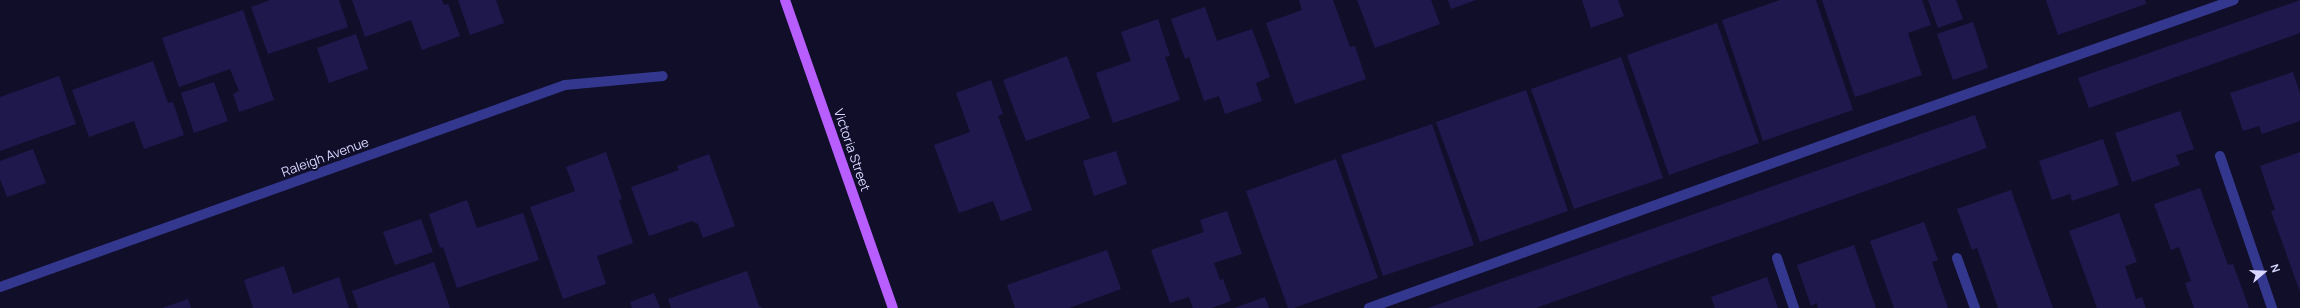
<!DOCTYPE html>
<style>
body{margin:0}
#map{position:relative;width:2300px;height:308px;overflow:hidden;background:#110e2a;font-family:Manrope,sans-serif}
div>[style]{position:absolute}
.building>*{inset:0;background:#1f184d}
.minor>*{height:10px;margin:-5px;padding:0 5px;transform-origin:5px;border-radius:5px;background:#34378e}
.major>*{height:10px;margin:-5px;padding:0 5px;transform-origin:5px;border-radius:5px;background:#b85eff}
span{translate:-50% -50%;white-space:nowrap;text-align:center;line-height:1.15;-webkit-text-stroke:4px #110e2a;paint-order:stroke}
.street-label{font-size:13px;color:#d9d7ff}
.north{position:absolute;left:2244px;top:252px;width:40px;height:40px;-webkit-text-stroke:3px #110e2a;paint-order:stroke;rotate:71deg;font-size:11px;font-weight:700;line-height:16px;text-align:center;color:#d9d7ff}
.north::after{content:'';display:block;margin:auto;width:14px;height:18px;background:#d9d7ff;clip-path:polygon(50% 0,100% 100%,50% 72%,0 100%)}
</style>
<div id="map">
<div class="building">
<i style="clip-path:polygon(270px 0,339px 0,348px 27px,268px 54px,251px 7px)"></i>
<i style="clip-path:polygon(352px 0,442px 0,444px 5px,448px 4px,460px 36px,422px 50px,411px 20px,365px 37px)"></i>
<i style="clip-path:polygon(458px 0,496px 0,504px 23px,470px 35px)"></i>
<i style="clip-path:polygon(1299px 0,1333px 0,1350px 47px,1355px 46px,1366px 79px,1295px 104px,1266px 23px,1302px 10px)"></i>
<i style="clip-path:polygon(1357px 0,1431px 0,1440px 24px,1375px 48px)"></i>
<i style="clip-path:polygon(1448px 0,1476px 0,1451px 9px)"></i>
<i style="clip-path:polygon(1582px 0,1618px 0,1624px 16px,1591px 28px)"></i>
<i style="clip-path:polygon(1780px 0,1816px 0,1853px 110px,1763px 141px,1722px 20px)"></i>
<i style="clip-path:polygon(1822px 0,1922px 0,1931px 25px,1908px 33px,1922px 75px,1855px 97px)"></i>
<i style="clip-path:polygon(1928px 0,1956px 0,1963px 19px,1938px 28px)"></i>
<i style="clip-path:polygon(2046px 0,2145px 0,2146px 4px,2058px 35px)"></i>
<i style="clip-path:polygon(2300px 0,2300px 33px,2089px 108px,2078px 78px)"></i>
<i style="clip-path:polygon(1205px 7px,1217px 41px,1252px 29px,1270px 77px,1256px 83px,1262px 101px,1225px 114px,1219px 96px,1204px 101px,1189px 57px,1185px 59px,1171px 19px)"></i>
<i style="clip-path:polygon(243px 10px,274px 100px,239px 112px,233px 94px,239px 91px,230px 69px,179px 87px,162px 38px)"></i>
<i style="clip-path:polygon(1158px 19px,1170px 56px,1165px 57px,1180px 100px,1113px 123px,1096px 73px,1131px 61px,1121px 32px)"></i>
<i style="clip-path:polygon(1973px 22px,1988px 68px,1953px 80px,1937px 34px)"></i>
<i style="clip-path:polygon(1717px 23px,1759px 143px,1669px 175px,1627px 55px)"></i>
<i style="clip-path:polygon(356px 34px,368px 69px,329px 83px,317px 48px)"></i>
<i style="clip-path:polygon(1067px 56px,1090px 118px,1026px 141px,1003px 80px)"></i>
<i style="clip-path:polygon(1621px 57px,1663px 178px,1574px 209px,1531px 89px)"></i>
<i style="clip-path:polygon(153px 61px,168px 103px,173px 102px,184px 135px,144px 149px,134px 121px,89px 137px,72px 90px)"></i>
<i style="clip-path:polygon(2293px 72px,2300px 93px,2300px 121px,2262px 134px,2259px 126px,2243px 131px,2230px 93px)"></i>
<i style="clip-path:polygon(59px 76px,76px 124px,0 151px,0 97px)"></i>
<i style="clip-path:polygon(991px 80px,1003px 114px,998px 116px,1032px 210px,1001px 221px,993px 201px,959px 213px,934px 145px,970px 132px,956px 93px)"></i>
<i style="clip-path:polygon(214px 82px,228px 121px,194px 133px,181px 93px)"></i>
<i style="clip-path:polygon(1526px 90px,1568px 211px,1480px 242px,1436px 122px)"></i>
<i style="clip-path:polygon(2180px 111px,2194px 149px,2176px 155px,2180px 165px,2132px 182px,2115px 133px)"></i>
<i style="clip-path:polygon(1975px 115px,1987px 148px,1536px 308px,1428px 308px)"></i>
<i style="clip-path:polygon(1432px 124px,1474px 245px,1383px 276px,1341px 155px)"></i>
<i style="clip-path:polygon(2103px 139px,2119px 185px,2072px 201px,2070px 194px,2052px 200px,2039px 161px)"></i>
<i style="clip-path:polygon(33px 149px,46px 183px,7px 197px,0 179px,0 161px)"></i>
<i style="clip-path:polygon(1116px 151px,1127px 184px,1094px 196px,1083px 161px)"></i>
<i style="clip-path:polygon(606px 152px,622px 199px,619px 200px,633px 243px,597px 256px,606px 284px,563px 299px,530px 207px,575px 191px,566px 167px)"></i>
<i style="clip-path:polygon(2300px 152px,2300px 292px,2271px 211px,2275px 210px,2260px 166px)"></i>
<i style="clip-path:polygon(709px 154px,735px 226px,703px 238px,698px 224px,692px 221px,649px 236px,631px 187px,679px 170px,677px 166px)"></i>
<i style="clip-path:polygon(1336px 159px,1378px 278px,1294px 308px,1288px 308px,1246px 191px)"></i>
<i style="clip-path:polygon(2200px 188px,2228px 265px,2233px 264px,2249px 308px,2194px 308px,2185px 283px,2191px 281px,2179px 247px,2171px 250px,2154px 204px)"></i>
<i style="clip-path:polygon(2011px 190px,2053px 308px,1998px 308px,1977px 248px,1972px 250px,1957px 209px)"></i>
<i style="clip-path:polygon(467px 200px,477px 228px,523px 213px,539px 260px,457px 288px,443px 247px,440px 248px,429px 214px)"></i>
<i style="clip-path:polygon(1227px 211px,1242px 254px,1214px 263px,1220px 280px,1223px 279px,1231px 301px,1212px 308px,1193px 308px,1189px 297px,1170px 303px,1151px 250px,1204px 232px,1200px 220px)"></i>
<i style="clip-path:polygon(2119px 213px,2137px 262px,2125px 266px,2136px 299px,2142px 297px,2146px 308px,2097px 308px,2069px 231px)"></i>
<i style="clip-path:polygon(421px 219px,433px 252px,395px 265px,383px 232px)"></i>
<i style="clip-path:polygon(1924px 222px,1938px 260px,1932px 262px,1948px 308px,1894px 308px,1870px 241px)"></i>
<i style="clip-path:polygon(1854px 245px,1876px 308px,1818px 308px,1817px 303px,1811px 306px,1797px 265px)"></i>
<i style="clip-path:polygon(1107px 250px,1121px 289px,1069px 308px,1015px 308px,1007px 285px)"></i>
<i style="clip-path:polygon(434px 262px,450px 308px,358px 308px,352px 291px)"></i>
<i style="clip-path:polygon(284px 266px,293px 294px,339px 277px,349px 308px,253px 308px,244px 280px)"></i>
<i style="clip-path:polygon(747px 271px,759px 306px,763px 308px,671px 308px,668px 299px)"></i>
<i style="clip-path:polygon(1767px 277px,1778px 308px,1715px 308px,1711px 297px)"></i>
<i style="clip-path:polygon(654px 293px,660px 308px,632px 308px,630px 302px)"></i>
<i style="clip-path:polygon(1265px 297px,1269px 308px,1234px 308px)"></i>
<i style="clip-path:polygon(188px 299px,191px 308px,162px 308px)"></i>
</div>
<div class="minor">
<i style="left:2220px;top:156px;width:161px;rotate:71.1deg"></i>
<i style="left:1777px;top:258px;width:53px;rotate:71.2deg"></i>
<i style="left:1957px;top:258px;width:53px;rotate:70.2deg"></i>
<i style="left:0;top:287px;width:600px;rotate:-19.67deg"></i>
<i style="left:565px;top:85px;width:98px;rotate:-5.2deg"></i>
<i style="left:1369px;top:308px;width:524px;rotate:-19.75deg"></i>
<i style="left:1862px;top:131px;width:394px;rotate:-19.4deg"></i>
</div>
<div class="major">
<i style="left:785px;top:0;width:326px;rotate:70.7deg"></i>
</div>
<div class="street-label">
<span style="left:852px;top:150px;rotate:71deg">Victoria Street</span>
<span style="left:325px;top:157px;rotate:-20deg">Raleigh Avenue</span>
</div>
<div class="north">N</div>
</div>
